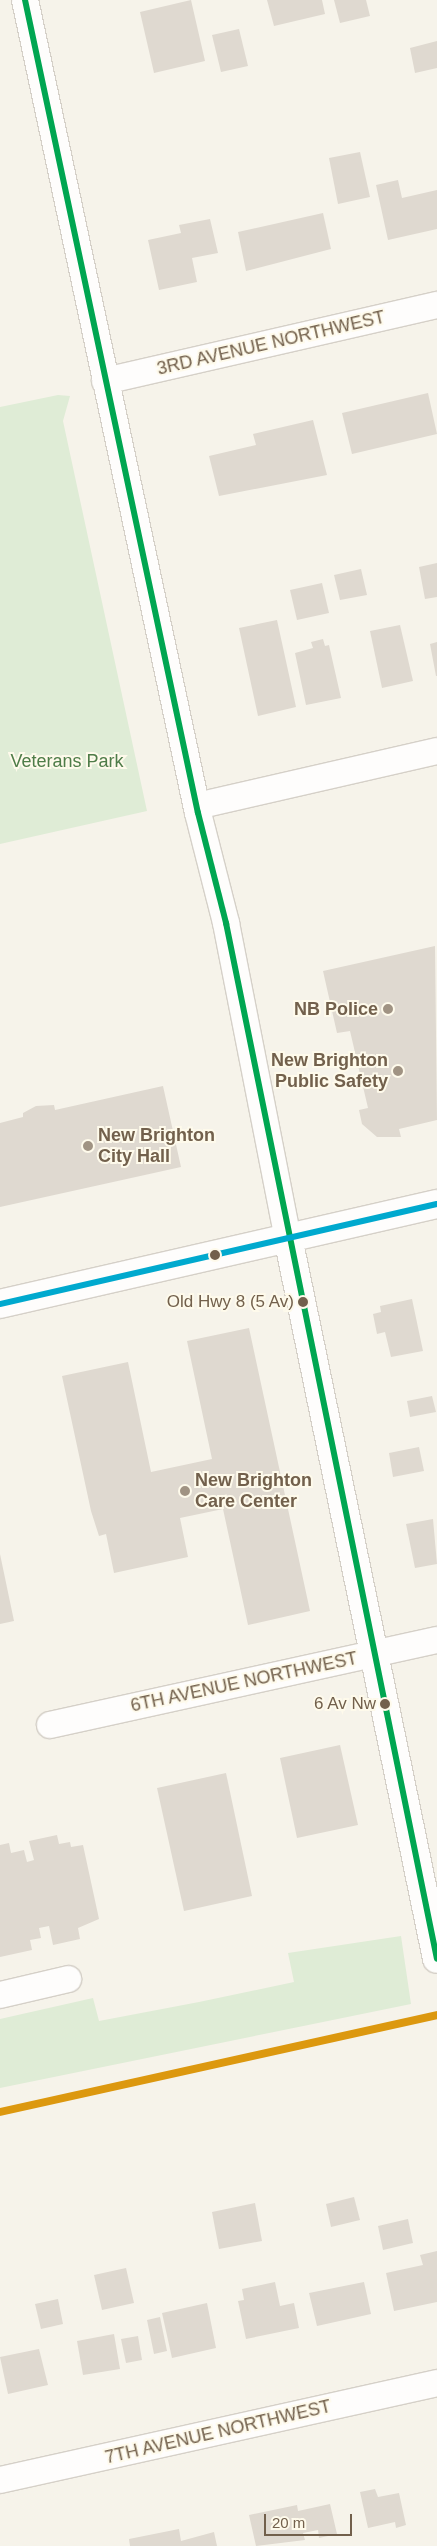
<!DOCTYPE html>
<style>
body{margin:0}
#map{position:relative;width:437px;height:2546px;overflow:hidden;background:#f6f3ea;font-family:Helvetica,sans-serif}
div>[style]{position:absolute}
.green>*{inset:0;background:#dfecd6}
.building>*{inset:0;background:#dfd9d0}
.roads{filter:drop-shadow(1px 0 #d5d0c8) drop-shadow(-1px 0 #d5d0c8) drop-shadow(0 1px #d5d0c8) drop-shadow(0 -1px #d5d0c8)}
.minor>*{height:26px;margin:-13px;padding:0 13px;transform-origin:13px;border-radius:13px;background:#fefdfc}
.tertiary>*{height:28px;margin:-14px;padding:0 14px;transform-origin:14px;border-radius:14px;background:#fefdfc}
.bus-1>*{height:6px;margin:-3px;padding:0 3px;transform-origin:3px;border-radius:3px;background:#00a651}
.bus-2>*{height:6px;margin:-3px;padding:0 3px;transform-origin:3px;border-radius:3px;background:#00a9ce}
.rail-1>*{height:8px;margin:-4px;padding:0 4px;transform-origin:4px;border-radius:4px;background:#dc980f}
.dots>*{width:14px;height:14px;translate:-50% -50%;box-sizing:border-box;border:2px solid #fefaeb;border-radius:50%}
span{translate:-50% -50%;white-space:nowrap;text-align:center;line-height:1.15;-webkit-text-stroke:4px #fefaeb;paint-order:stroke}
.bus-label{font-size:17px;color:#72604c}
.right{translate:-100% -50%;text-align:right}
.street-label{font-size:18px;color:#72604c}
.park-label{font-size:18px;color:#4e7c48}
.poi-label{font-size:18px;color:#72604c;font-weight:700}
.left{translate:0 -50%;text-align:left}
.scale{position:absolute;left:264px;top:2514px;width:88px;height:22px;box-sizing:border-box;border:2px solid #72604c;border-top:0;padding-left:6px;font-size:15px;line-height:18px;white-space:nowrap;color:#72604c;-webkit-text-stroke:4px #fefaeb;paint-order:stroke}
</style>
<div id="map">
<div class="green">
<i style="clip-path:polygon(58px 395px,70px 396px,63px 421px,147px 811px,0 844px,0 407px)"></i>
<i style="clip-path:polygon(401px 1936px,411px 2004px,0 2088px,0 2019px,93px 1998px,99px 2021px,199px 2002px,294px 1982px,288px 1953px)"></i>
</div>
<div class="building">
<i style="clip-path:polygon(191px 0,205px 61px,154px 73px,140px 12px)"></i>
<i style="clip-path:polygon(267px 0,322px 0,325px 14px,274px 26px)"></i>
<i style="clip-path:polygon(334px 0,366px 0,370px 16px,340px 23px)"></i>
<i style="clip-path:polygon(239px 29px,248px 66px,221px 72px,212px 35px)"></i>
<i style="clip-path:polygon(437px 41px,437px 68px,415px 73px,410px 48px)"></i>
<i style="clip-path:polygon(360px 152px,370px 197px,338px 204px,329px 158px)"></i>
<i style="clip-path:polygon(398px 180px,402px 198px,437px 190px,437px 229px,388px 240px,376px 185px)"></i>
<i style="clip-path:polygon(323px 213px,331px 249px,246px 271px,238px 232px)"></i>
<i style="clip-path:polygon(210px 219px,218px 253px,192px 258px,197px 282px,159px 290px,148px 240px,181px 233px,179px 225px)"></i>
<i style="clip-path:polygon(428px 393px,437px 434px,352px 454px,342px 413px)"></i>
<i style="clip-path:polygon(313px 420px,327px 475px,219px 496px,209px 456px,256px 445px,253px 434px)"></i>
<i style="clip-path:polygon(437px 563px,437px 597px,425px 599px,419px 567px)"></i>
<i style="clip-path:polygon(361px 569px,367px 595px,340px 600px,334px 575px)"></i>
<i style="clip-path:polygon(322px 583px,329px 613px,297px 620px,290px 590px)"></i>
<i style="clip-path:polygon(277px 620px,296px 707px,258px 716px,239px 628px)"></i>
<i style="clip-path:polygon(400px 625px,413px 681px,382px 688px,370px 631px)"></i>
<i style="clip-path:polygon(323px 639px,325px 646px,329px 645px,341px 698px,306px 705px,295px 653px,313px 648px,311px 642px)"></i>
<i style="clip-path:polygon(437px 642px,437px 676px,436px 676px,430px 644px)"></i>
<i style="clip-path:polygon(435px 946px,437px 1120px,399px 1129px,401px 1137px,377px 1137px,362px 1124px,359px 1110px,368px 1108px,350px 1031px,337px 1033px,323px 971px)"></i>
<i style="clip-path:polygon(163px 1086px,181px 1167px,0 1207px,0 1123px,23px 1117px,23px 1113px,36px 1106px,54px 1105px,55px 1110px)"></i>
<i style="clip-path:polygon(412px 1299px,423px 1351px,391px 1357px,385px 1332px,377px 1334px,373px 1314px,381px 1312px,380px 1306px)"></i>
<i style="clip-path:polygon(249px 1328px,310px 1611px,248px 1625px,223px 1509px,180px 1518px,188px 1557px,114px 1573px,106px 1534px,99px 1536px,91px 1511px,62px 1376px,128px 1362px,151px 1472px,212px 1459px,187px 1341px)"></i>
<i style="clip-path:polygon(432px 1396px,436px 1412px,410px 1417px,407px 1401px)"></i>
<i style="clip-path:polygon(419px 1447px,424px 1471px,393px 1477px,389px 1453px)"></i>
<i style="clip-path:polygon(433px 1519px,437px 1564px,415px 1568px,406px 1524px)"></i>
<i style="clip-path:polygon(0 1554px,14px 1621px,0 1624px)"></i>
<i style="clip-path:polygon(340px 1745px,358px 1825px,297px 1838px,280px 1758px)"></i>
<i style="clip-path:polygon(226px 1773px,252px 1896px,184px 1911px,157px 1788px)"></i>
<i style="clip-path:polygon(57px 1835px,59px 1844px,70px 1842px,71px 1847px,83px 1845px,99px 1919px,78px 1928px,80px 1939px,53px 1945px,49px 1926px,39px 1928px,41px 1938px,30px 1940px,32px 1950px,0 1957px,0 1845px,9px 1843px,11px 1853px,24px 1850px,27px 1862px,34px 1860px,29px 1841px)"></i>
<i style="clip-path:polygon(354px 2197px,360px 2220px,331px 2227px,326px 2204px)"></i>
<i style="clip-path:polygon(255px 2203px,262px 2241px,219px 2249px,212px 2212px)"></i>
<i style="clip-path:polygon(408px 2219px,413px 2243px,383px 2250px,378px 2226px)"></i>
<i style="clip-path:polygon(437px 2251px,437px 2302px,394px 2311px,386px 2273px,423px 2265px,420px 2255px)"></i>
<i style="clip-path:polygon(126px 2268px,134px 2303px,102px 2310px,94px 2275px)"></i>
<i style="clip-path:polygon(275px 2282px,280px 2306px,294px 2303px,299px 2328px,246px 2339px,238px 2301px,244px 2300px,242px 2289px)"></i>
<i style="clip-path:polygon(364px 2282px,371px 2314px,317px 2326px,309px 2293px)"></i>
<i style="clip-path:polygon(58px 2299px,63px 2324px,41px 2329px,35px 2304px)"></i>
<i style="clip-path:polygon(207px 2303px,216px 2348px,172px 2358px,162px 2313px)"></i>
<i style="clip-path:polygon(160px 2317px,167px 2351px,154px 2354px,147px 2320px)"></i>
<i style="clip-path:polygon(114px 2334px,120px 2369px,83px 2375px,77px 2341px)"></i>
<i style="clip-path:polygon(138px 2336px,142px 2360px,126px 2363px,121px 2339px)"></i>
<i style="clip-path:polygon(39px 2349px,48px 2385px,8px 2394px,0 2357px)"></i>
<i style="clip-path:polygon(375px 2489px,378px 2497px,399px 2493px,406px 2525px,396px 2528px,395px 2522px,368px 2528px,360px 2492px)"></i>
<i style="clip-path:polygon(330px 2504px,337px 2534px,319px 2538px,318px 2530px,303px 2533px,305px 2540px,256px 2546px,249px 2515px,297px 2505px,298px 2511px)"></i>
<i style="clip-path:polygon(179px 2529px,181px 2541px,214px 2532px,217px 2546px,130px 2546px,129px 2539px)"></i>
</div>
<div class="roads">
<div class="minor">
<i style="left:25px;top:0;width:831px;rotate:77.99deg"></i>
<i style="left:198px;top:813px;width:114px;rotate:75.7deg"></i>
<i style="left:226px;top:923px;width:321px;rotate:78.9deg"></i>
<i style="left:105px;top:381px;width:341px;rotate:-12.9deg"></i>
<i style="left:197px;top:806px;width:246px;rotate:-12.9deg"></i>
<i style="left:50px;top:1725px;width:396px;rotate:-12.4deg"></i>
<i style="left:0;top:1995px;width:70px;rotate:-13.2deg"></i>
<i style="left:0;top:2480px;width:448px;rotate:-12.5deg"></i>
</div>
<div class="tertiary">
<i style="left:288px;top:1238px;width:736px;rotate:78.32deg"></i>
<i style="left:0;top:1304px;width:448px;rotate:-12.9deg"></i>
</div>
</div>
<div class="bus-1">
<i style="left:25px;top:0;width:831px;rotate:77.99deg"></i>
<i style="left:198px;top:813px;width:114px;rotate:75.7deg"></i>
<i style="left:226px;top:923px;width:1057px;rotate:78.49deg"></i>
</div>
<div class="bus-2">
<i style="left:0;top:1304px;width:448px;rotate:-12.9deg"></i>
</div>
<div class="rail-1">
<i style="left:0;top:2112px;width:448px;rotate:-12.5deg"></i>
</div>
<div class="dots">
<i style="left:388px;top:1009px;background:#a09383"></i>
<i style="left:398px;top:1071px;background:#a09383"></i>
<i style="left:88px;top:1146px;background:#a09383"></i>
<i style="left:215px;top:1255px;background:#72604c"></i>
<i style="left:303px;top:1302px;background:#72604c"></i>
<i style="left:185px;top:1491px;background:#a09383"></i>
<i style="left:385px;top:1704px;background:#72604c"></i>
</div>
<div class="bus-label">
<span class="right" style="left:294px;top:1302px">Old Hwy 8 (5 Av)</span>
<span class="right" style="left:376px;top:1704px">6 Av Nw</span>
</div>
<div class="street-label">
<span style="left:271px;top:343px;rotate:-13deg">3RD AVENUE NORTHWEST</span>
<span style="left:244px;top:1682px;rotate:-12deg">6TH AVENUE NORTHWEST</span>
<span style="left:218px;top:2432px;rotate:-13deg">7TH AVENUE NORTHWEST</span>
</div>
<div class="park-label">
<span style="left:67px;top:761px">Veterans Park</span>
</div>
<div class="poi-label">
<span class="right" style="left:378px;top:1009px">NB Police</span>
<span class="right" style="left:388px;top:1071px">New Brighton<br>Public Safety</span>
<span class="left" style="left:98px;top:1146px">New Brighton<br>City Hall</span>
<span class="left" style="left:195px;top:1491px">New Brighton<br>Care Center</span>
</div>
<div class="scale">20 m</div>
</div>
